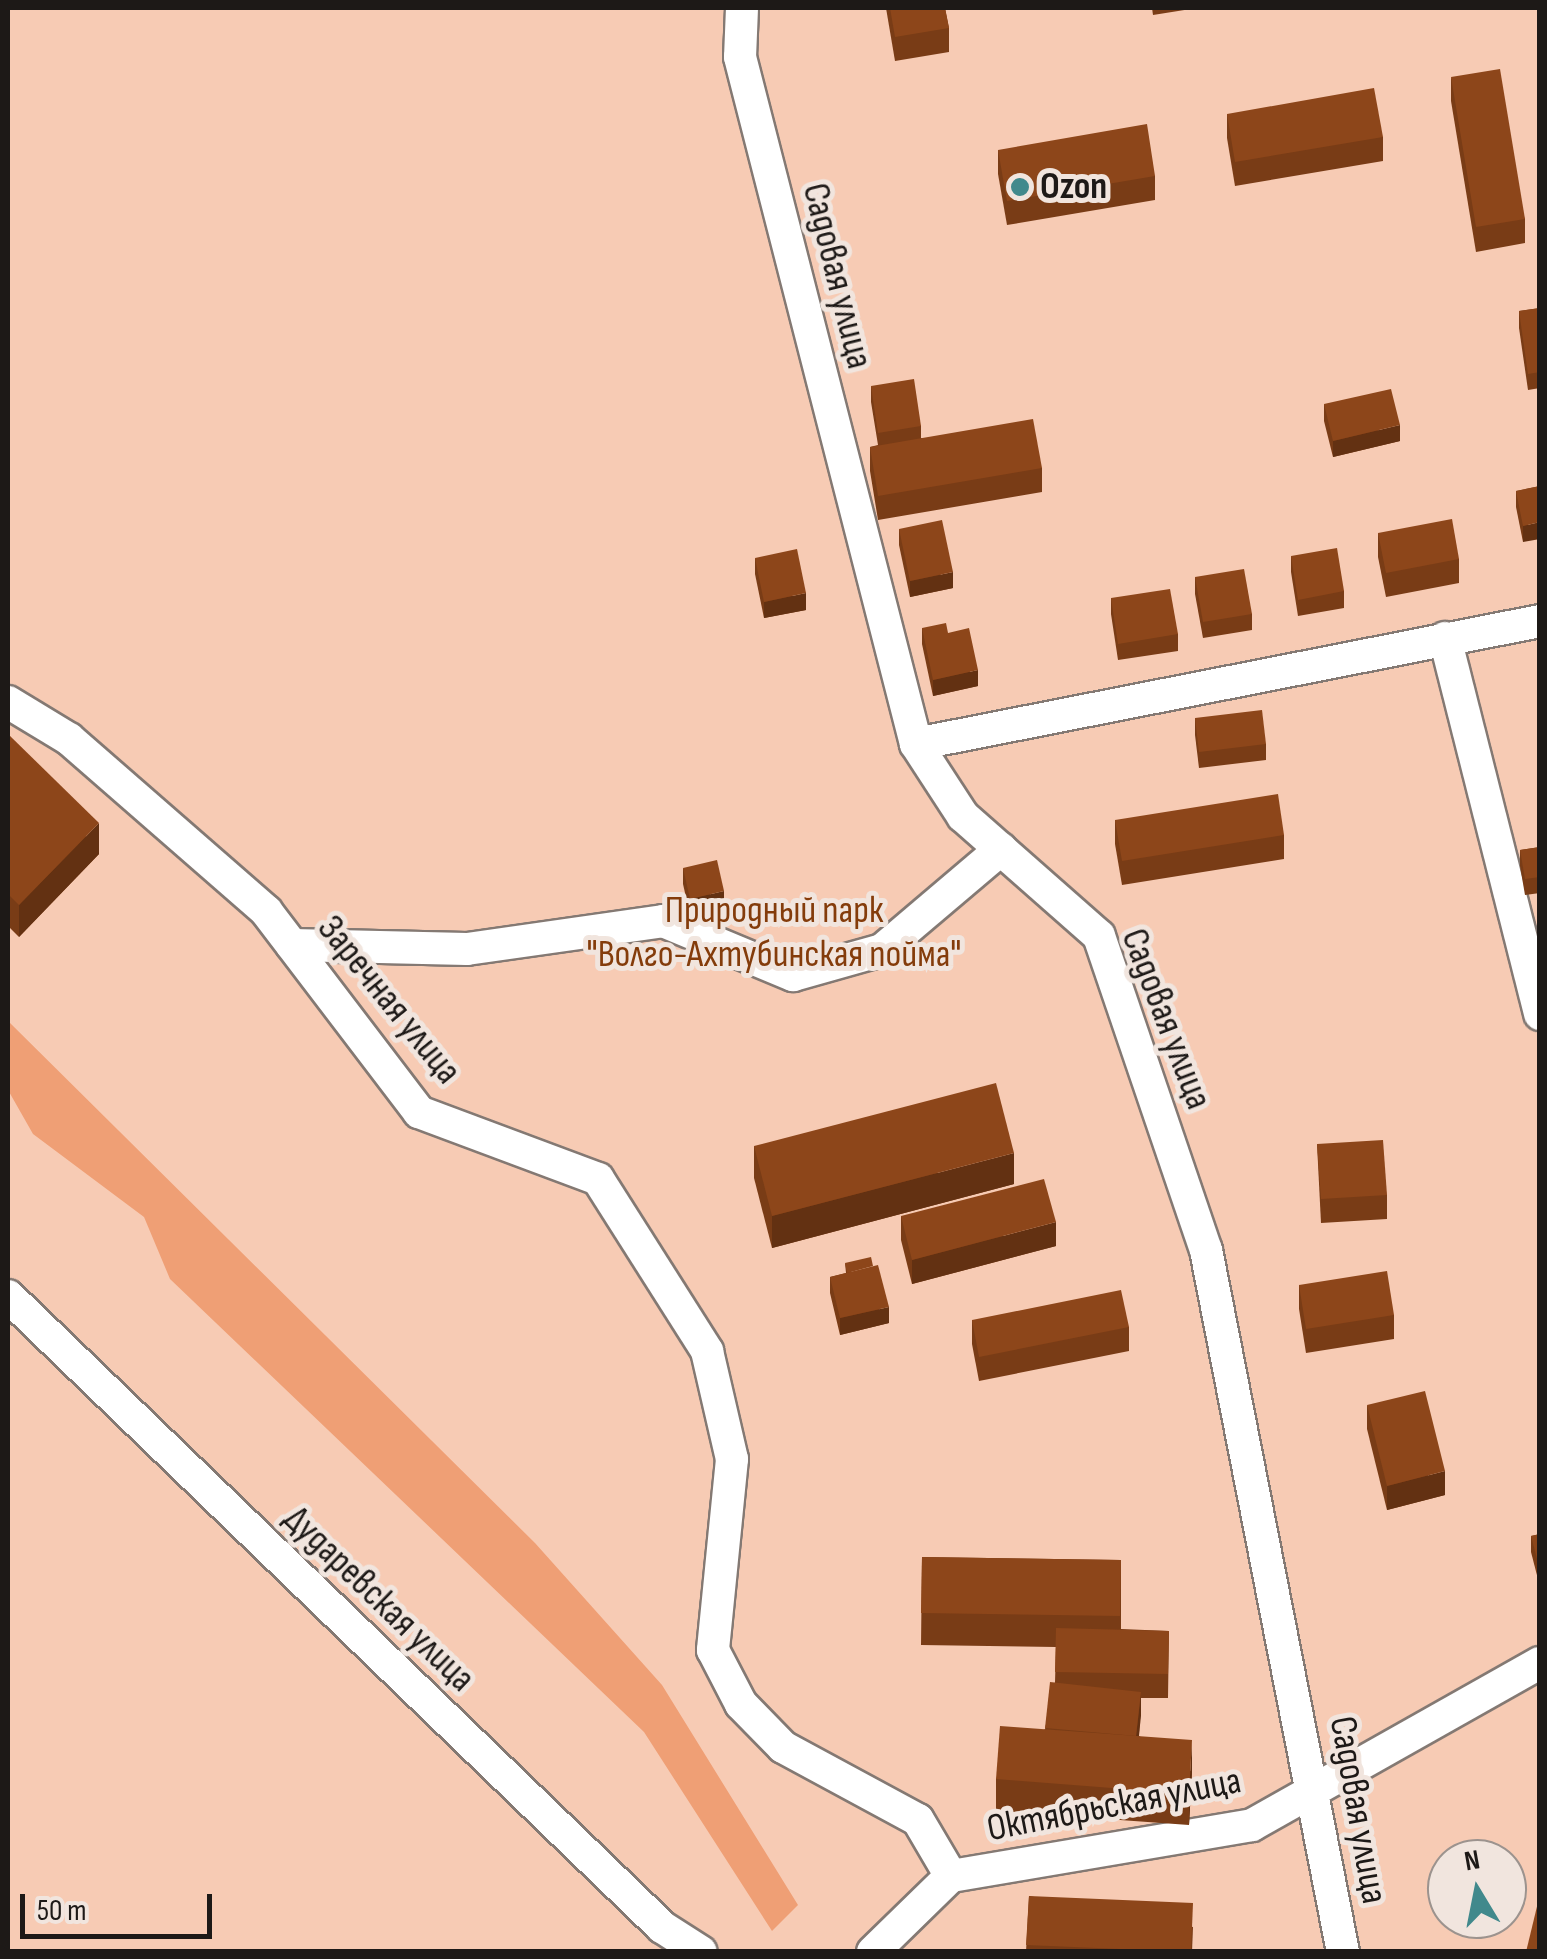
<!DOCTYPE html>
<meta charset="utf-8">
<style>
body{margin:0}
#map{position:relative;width:1547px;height:1959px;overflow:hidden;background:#f1e5de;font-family:"Sofia Sans Condensed",sans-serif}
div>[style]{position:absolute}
.green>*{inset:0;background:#f7cbb4}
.water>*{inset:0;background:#ef9f75}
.roads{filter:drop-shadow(2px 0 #847973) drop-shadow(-2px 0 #847973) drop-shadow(0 2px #847973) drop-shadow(0 -2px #847973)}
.minor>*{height:32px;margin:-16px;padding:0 16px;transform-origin:16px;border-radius:16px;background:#fff}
.wall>*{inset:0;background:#793c16}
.shaded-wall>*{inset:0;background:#633112}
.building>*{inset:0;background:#8d461a}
.dots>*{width:28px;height:28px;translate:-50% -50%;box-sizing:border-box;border:5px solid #f1e5de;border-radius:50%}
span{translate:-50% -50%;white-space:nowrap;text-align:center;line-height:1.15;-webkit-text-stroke:10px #f1e5de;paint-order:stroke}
.poi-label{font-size:38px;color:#1d1917;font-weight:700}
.left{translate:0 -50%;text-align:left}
.street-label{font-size:38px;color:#1d1917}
.park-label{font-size:38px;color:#843c0b}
.frame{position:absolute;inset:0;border:10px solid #1d1917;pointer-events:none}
.north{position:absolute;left:1427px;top:1839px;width:100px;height:100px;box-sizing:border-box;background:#f1e5de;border:2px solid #9c938e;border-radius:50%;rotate:350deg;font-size:28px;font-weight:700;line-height:40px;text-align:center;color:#1d1917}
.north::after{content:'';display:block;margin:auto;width:35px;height:45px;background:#41898c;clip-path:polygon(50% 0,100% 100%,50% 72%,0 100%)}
.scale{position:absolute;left:20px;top:1894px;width:192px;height:45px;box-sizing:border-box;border:5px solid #1d1917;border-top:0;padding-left:12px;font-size:30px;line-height:35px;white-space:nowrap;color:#1d1917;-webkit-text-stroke:8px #f1e5de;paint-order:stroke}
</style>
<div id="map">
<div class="green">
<i style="clip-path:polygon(evenodd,8px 8px,1539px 8px,1539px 1951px,8px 1952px,8px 8px,1447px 1859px,1507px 1859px,1507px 1919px,1447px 1919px,1447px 1859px)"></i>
</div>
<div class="water">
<i style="clip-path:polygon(8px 1021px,535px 1543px,662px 1685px,798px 1905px,772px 1931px,644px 1732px,170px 1279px,144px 1217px,33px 1134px,8px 1090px)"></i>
</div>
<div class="roads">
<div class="minor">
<i style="left:742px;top:8px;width:49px;rotate:92.3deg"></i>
<i style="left:740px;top:57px;width:709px;rotate:75.63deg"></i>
<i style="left:916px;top:744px;width:86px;rotate:56.9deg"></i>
<i style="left:963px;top:816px;width:181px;rotate:41.4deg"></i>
<i style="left:1099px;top:936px;width:332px;rotate:71.2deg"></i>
<i style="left:1206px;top:1250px;width:715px;rotate:78.96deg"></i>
<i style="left:1445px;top:638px;width:388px;rotate:75.8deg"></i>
<i style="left:8px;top:702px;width:71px;rotate:31.2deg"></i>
<i style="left:69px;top:739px;width:262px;rotate:41.1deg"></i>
<i style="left:266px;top:911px;width:253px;rotate:52.7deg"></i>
<i style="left:419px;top:1112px;width:191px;rotate:20.5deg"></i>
<i style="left:598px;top:1179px;width:204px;rotate:57.6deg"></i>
<i style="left:707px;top:1351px;width:111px;rotate:77deg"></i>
<i style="left:732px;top:1459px;width:192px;rotate:95.7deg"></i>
<i style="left:713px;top:1650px;width:61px;rotate:62.6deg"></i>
<i style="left:741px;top:1704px;width:60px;rotate:45.7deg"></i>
<i style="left:783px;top:1747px;width:153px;rotate:28.4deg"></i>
<i style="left:918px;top:1820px;width:65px;rotate:59.5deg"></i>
<i style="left:916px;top:744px;width:636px;rotate:-11.15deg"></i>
<i style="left:292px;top:945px;width:175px;rotate:1.3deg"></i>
<i style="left:467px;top:949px;width:198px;rotate:-8.1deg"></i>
<i style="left:663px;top:921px;width:141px;rotate:22.6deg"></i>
<i style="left:793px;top:975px;width:92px;rotate:-15.7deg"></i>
<i style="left:882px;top:950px;width:156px;rotate:-40.3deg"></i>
<i style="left:8px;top:1296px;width:909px;rotate:43.97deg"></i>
<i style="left:662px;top:1927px;width:46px;rotate:32.7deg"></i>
<i style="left:873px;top:1952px;width:109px;rotate:-44.3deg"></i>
<i style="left:951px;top:1876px;width:305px;rotate:-9.6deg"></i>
<i style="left:1252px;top:1825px;width:330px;rotate:-29.4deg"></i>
</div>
</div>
<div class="wall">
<i style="clip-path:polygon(886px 8px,945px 8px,949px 28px,949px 52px,895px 61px)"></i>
<i style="clip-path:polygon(1152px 8px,1197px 8px,1153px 15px)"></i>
<i style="clip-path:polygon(1451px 77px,1525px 219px,1525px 243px,1476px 252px,1451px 101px)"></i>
<i style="clip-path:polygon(1227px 114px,1383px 137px,1383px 161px,1235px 186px,1227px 138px)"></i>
<i style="clip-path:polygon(998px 150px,1155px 176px,1155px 200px,1007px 225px,998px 174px)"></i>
<i style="clip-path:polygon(1540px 308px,1540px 388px,1528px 390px,1519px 328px,1519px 311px)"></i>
<i style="clip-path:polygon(871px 386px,921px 426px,921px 438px,1042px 468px,1042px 492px,878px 520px,870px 471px,870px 447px,878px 445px,871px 402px)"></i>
<i style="clip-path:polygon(1324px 404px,1400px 441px,1333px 457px,1324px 421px)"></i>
<i style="clip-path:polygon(1540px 486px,1523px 542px,1516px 507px,1516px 491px)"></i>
<i style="clip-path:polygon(899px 529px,953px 588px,910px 597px,899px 545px)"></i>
<i style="clip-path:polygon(1378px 533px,1459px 559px,1459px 583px,1386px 597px,1378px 557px)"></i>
<i style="clip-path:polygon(1291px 556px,1344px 591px,1344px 608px,1298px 616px,1291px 572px)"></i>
<i style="clip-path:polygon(755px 558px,806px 610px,764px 618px,755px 574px)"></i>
<i style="clip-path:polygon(1195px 577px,1252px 614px,1252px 630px,1203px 638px,1195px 594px)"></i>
<i style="clip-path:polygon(1111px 598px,1178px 634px,1178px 651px,1118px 660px,1111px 614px)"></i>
<i style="clip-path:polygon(922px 628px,948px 633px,978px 686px,933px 696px,922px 644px)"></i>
<i style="clip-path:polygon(1195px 718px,1266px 744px,1266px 760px,1199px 768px,1195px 735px)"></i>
<i style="clip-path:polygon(8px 734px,99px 854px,19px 937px,8px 926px)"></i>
<i style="clip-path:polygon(1115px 820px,1284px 835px,1284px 859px,1122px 885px,1115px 844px)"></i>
<i style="clip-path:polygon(1540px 847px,1540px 893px,1525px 895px,1520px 866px,1520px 850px)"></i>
<i style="clip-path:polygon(683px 868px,724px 908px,690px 915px,683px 884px)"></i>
<i style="clip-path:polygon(1317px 1144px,1387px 1195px,1387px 1219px,1321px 1223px)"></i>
<i style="clip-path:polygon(754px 1146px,1014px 1184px,772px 1248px,754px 1178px)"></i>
<i style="clip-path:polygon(901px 1216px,1056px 1246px,912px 1284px,901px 1240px)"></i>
<i style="clip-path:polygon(845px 1263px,889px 1323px,840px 1335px,830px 1293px,830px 1277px,846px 1273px)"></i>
<i style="clip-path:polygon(1299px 1285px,1394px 1315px,1394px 1339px,1306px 1353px,1299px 1309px)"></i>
<i style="clip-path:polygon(972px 1320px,1129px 1327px,1129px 1351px,979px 1381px,972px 1344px)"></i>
<i style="clip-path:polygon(1367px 1405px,1445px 1495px,1387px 1510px,1367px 1429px)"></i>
<i style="clip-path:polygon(1540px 1534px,1540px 1587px,1531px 1552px,1531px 1536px)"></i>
<i style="clip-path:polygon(922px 1557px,1121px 1560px,1121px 1629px,1169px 1631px,1168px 1698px,1141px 1698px,1139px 1736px,1192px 1772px,1189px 1825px,996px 1811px,996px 1779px,1045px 1729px,1055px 1682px,1056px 1647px,921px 1645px)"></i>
<i style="clip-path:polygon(1029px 1896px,1193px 1927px,1192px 1952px,1026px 1952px)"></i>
</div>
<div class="shaded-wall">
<i style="clip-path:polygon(1400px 425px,1400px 441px,1333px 457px,1333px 441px)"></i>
<i style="clip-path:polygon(1540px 522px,1540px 539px,1523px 542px,1523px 526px)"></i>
<i style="clip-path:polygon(953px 572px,953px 588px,910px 597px,910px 581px)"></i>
<i style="clip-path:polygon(806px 593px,806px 610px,764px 618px,764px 602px)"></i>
<i style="clip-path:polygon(978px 670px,978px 686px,933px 696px,933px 680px)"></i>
<i style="clip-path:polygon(99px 823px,99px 854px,19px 937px,19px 905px)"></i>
<i style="clip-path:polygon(724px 891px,724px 908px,690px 915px,690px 899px)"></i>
<i style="clip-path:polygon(1014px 1153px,1014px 1184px,772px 1248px,772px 1216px)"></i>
<i style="clip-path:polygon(1056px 1222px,1056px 1246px,912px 1284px,912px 1260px)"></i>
<i style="clip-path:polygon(889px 1307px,889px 1323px,840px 1335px,840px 1318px)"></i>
<i style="clip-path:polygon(1445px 1471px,1445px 1495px,1387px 1510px,1387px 1486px)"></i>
<i style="clip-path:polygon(1141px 1692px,1141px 1716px,1136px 1762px,1136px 1738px)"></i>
<i style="clip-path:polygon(1192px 1740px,1192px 1772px,1189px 1825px,1189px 1794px)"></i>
</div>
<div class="building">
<i style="clip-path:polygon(890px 8px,945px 8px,949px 28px,895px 37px)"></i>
<i style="clip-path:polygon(1500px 69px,1525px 219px,1476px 227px,1451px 77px)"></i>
<i style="clip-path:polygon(1374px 88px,1383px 137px,1235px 162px,1227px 114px)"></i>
<i style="clip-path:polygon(1147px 124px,1155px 176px,1007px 201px,998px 150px)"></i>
<i style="clip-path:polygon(1540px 308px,1540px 372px,1528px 374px,1519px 311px)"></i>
<i style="clip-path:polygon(914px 379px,921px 426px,878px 433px,871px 386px)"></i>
<i style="clip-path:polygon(1391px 389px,1400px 425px,1333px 441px,1324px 404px)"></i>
<i style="clip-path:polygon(1033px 419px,1042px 468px,878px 496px,870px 447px)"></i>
<i style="clip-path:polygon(1540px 486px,1540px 522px,1523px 526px,1516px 491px)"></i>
<i style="clip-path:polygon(1452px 519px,1459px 559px,1386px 573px,1378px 533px)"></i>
<i style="clip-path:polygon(942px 520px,953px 572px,910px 581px,899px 529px)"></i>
<i style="clip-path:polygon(1337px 548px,1344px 591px,1298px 600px,1291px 556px)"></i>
<i style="clip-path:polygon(797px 549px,806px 593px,764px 602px,755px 558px)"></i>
<i style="clip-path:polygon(1244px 569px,1252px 614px,1203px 622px,1195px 577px)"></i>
<i style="clip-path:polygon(1170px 589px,1178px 634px,1118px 644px,1111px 598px)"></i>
<i style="clip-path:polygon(946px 623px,948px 633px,969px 628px,978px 670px,933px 680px,922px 628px)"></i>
<i style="clip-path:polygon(1262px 710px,1266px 744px,1199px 752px,1195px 718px)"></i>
<i style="clip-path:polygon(8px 734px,99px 823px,19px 905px,8px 894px)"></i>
<i style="clip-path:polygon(1278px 794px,1284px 835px,1122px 861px,1115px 820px)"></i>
<i style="clip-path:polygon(1540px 847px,1540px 877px,1525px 879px,1520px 850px)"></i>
<i style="clip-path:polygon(717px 860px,724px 891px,690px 899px,683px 868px)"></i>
<i style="clip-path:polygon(996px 1083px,1014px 1153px,772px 1216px,754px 1146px)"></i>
<i style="clip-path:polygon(1383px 1140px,1387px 1195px,1321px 1199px,1317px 1144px)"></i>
<i style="clip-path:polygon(1044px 1179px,1056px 1222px,912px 1260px,901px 1216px)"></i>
<i style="clip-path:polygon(871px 1257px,873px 1266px,847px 1273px,845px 1263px)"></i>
<i style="clip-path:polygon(878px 1265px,889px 1307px,840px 1318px,830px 1277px)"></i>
<i style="clip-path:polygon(1387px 1271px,1394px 1315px,1306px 1329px,1299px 1285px)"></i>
<i style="clip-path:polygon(1121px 1290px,1129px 1327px,979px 1357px,972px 1320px)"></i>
<i style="clip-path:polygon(1425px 1391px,1445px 1471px,1387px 1486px,1367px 1405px)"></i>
<i style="clip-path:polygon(1540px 1534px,1540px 1570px,1531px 1536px)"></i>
<i style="clip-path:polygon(922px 1557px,1121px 1560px,1120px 1616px,921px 1613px)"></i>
<i style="clip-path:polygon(1056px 1628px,1169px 1631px,1168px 1674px,1055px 1672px)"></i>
<i style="clip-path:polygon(1050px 1682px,1141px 1692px,1136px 1736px,1045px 1728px)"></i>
<i style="clip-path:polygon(1000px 1726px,1192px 1740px,1189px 1794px,996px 1779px)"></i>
<i style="clip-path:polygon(1540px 1894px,1540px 1952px,1526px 1952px)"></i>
<i style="clip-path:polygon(1029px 1896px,1193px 1903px,1191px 1952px,1026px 1945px)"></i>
</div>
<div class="dots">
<i style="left:1020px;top:187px;background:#41898c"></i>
</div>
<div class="poi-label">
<span class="left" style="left:1040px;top:187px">Ozon</span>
</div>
<div class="street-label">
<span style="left:837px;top:276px;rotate:76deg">Садовая улица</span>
<span style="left:389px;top:1000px;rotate:51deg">Заречная улица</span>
<span style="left:1166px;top:1019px;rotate:69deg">Садовая улица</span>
<span style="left:379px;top:1599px;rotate:44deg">Дударевская улица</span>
<span style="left:1114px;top:1805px;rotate:-11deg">Октябрьская улица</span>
<span style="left:1358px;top:1810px;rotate:80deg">Садовая улица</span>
</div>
<div class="park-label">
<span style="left:774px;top:933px">Природный парк<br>"Волго-Ахтубинская пойма"</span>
</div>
<div class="frame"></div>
<div class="north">N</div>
<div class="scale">50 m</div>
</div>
